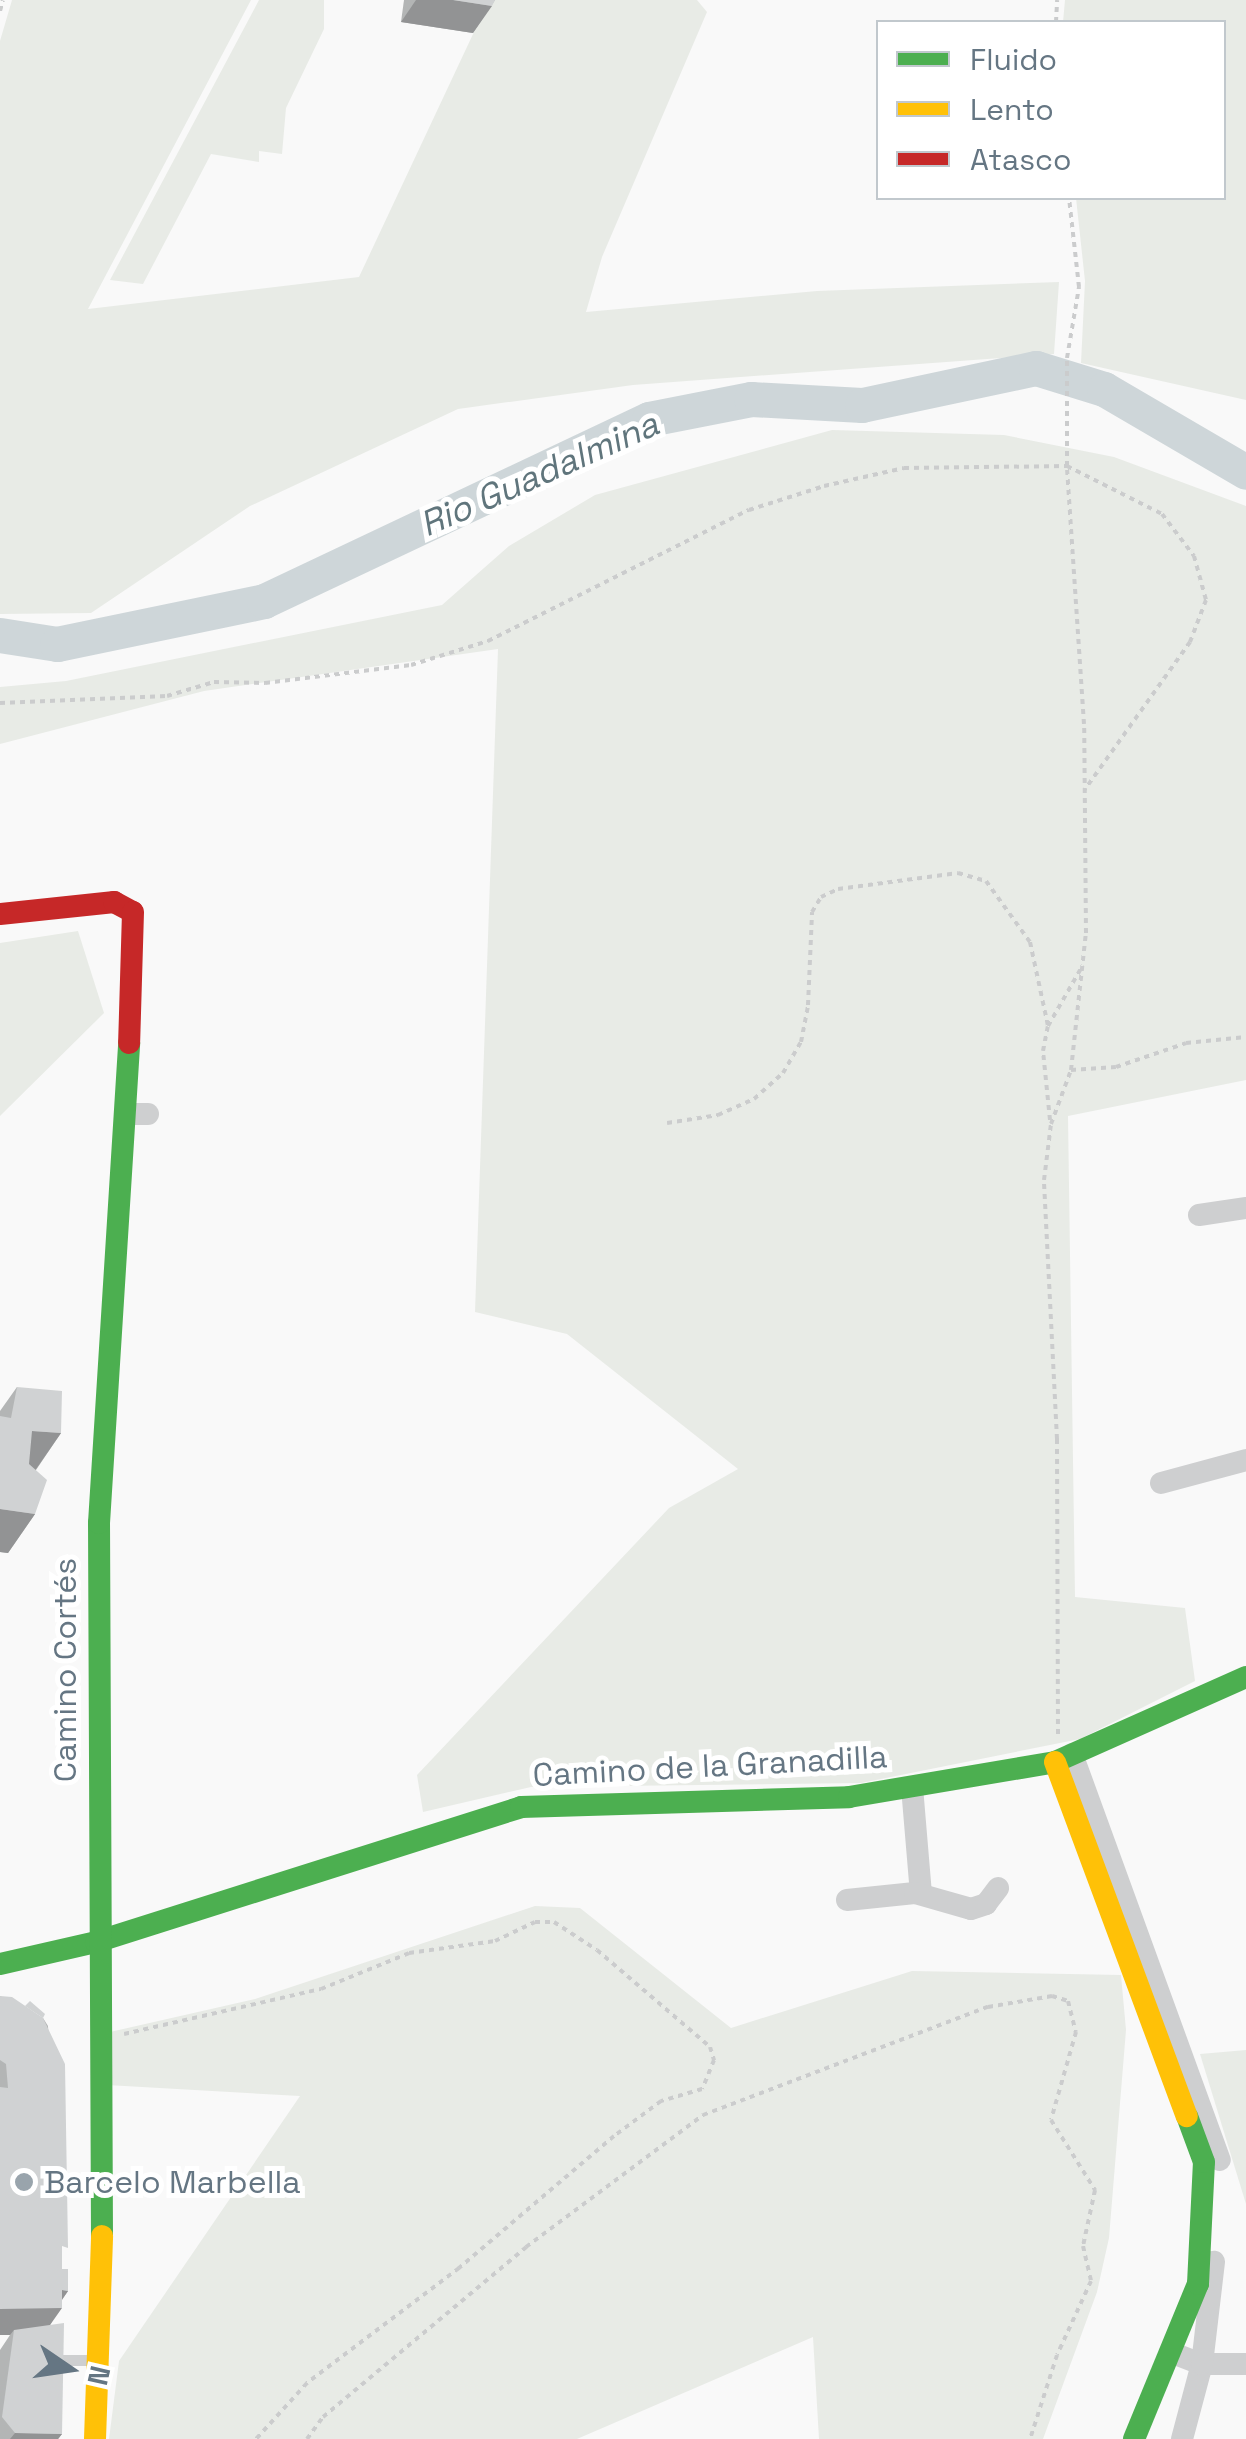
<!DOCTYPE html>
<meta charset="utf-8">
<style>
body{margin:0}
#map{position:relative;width:1246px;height:2439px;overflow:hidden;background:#f9f9f9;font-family:"Space Grotesk",sans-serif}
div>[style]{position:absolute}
.green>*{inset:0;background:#e8ebe6}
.river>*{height:35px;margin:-17.5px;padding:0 17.5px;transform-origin:17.5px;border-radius:17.5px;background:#ced6d9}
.path>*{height:4px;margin-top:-2px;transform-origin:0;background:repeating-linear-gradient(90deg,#cbcccd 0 5px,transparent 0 10px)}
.lane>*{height:11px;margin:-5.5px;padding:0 5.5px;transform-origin:5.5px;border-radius:5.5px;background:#cecfd0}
.street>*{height:22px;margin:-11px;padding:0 11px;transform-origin:11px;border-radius:11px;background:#cecfd0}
.fast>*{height:22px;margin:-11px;padding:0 11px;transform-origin:11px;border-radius:11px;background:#4caf50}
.slow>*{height:22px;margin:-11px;padding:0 11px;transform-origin:11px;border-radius:11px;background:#ffc107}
.jam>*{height:22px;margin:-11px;padding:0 11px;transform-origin:11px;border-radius:11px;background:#c62828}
.wall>*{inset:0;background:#b3b5b5}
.shaded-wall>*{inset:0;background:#929394}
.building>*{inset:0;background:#d0d2d3}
.dots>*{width:28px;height:28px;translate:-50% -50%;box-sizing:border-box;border:5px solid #fff;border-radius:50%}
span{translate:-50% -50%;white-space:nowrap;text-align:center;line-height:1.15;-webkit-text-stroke:10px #fff;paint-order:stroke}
.street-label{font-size:32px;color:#657683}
.poi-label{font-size:32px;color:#657683}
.left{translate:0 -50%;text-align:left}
.water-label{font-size:35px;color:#60757c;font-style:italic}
.legend{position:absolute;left:876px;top:20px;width:350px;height:180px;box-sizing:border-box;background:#fff;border:2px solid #c1c8cd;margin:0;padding:12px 18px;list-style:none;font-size:30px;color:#657683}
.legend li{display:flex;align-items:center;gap:20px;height:50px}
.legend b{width:50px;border:2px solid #c1c8cd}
.north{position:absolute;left:20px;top:2319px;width:100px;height:100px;-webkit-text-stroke:8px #fff;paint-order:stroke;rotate:103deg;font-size:28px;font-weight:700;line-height:40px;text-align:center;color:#657683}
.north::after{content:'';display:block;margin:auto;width:35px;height:45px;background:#657683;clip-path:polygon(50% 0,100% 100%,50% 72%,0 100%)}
</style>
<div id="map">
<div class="green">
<i style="clip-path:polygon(12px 0,251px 0,88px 309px,359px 277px,489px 0,697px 0,707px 12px,602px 257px,586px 312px,817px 291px,1059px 282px,1054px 354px,633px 385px,458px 409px,250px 506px,91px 613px,0 614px,0 41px)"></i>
<i style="clip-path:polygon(259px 0,324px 0,324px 29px,286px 108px,282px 154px,259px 151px,259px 162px,211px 154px,143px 284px,110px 280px)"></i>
<i style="clip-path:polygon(1065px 0,1246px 0,1246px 400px,1081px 363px,1085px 281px,1076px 198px,1224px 198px,1224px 22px,1063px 22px)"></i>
<i style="clip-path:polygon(832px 430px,1004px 435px,1114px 457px,1246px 506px,1246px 1080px,1068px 1116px,1075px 1597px,1185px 1608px,1195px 1681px,1080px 1739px,861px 1783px,531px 1787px,423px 1812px,417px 1775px,669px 1508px,738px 1469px,567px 1334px,475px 1312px,498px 649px,204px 691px,0 744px,0 687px,66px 681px,442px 605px,509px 546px,595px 495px)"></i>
<i style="clip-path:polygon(78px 931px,104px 1013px,0 1116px,0 943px)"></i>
<i style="clip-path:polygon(535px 1906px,580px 1908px,731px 2028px,912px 1971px,1121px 1975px,1126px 2030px,1109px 2238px,1097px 2292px,1043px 2439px,819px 2439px,813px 2337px,577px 2439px,109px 2439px,119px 2361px,300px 2096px,107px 2085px,110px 2032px,255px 1999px)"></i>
<i style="clip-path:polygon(1246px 2050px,1246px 2204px,1200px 2054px)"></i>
</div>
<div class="river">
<i style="left:0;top:635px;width:58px;rotate:9deg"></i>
<i style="left:57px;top:644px;width:211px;rotate:-11.7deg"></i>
<i style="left:264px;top:601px;width:426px;rotate:-25.3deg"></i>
<i style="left:649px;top:419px;width:104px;rotate:-11.1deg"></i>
<i style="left:751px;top:399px;width:111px;rotate:3.1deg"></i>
<i style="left:862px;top:405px;width:178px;rotate:-12deg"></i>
<i style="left:1036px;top:368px;width:71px;rotate:17.2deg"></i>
<i style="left:1104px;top:389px;width:164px;rotate:30.3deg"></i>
</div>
<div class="path">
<i style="left:0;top:11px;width:11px;rotate:-75deg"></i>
<i style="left:1056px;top:22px;width:22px;rotate:-87deg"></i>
<i style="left:0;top:703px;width:167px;rotate:-2.4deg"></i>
<i style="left:167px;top:696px;width:49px;rotate:-16.6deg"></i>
<i style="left:214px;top:682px;width:51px;rotate:1.1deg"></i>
<i style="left:265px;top:683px;width:147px;rotate:-7deg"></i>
<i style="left:411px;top:665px;width:81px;rotate:-17.3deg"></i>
<i style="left:488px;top:641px;width:292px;rotate:-26.7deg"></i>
<i style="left:749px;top:510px;width:79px;rotate:-17.7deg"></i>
<i style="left:824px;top:486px;width:82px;rotate:-12.7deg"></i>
<i style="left:904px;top:468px;width:163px;rotate:-0.7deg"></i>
<i style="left:1067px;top:466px;width:106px;rotate:26.8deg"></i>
<i style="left:1162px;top:514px;width:53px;rotate:52.7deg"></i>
<i style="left:1194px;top:556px;width:46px;rotate:74.7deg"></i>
<i style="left:1206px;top:600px;width:45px;rotate:110.9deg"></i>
<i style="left:1190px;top:642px;width:181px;rotate:125.5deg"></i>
<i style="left:1071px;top:1070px;width:45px;rotate:-3.8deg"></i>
<i style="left:1116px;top:1067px;width:74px;rotate:-18.9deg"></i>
<i style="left:1186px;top:1043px;width:60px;rotate:-5.7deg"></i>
<i style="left:1050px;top:1120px;width:69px;rotate:-95.8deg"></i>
<i style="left:1043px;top:1051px;width:25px;rotate:-79deg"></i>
<i style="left:1048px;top:1026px;width:70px;rotate:-60.2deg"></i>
<i style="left:667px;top:1123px;width:52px;rotate:-8.9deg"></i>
<i style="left:718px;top:1115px;width:39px;rotate:-24deg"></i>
<i style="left:754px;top:1099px;width:39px;rotate:-42deg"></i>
<i style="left:783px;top:1073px;width:36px;rotate:-60deg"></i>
<i style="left:801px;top:1042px;width:38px;rotate:-79deg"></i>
<i style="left:808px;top:1005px;width:93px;rotate:-87.5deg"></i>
<i style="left:812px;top:912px;width:17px;rotate:-59deg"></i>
<i style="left:821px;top:897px;width:19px;rotate:-25deg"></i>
<i style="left:838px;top:889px;width:121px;rotate:-7.6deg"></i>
<i style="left:958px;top:873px;width:29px;rotate:16deg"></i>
<i style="left:986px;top:881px;width:75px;rotate:54.2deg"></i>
<i style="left:1030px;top:942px;width:86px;rotate:77.9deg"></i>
<i style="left:1058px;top:1734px;width:295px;rotate:-90.2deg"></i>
<i style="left:1057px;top:1439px;width:259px;rotate:-92.9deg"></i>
<i style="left:1044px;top:1180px;width:56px;rotate:-82.9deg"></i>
<i style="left:1051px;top:1124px;width:58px;rotate:-69.7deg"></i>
<i style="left:1071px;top:1070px;width:138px;rotate:-83.8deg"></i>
<i style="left:1086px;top:933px;width:209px;rotate:-90.5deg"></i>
<i style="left:1084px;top:724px;width:259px;rotate:-93.8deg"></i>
<i style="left:1067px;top:466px;width:108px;rotate:-90deg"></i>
<i style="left:1067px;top:358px;width:72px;rotate:-80.4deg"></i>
<i style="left:1079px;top:287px;width:90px;rotate:-96.4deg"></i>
<i style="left:124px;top:2034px;width:202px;rotate:-12.9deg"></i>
<i style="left:321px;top:1989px;width:95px;rotate:-22.2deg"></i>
<i style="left:409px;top:1953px;width:87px;rotate:-7.9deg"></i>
<i style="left:495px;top:1941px;width:44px;rotate:-25.4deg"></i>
<i style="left:535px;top:1922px;width:19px"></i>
<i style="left:554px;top:1922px;width:51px;rotate:33.1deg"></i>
<i style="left:597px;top:1950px;width:149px;rotate:40.6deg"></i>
<i style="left:710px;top:2047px;width:14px;rotate:73deg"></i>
<i style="left:714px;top:2060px;width:31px;rotate:112deg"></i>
<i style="left:702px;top:2089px;width:43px;rotate:163.7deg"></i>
<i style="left:661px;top:2101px;width:59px;rotate:143.3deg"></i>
<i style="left:614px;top:2136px;width:204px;rotate:139.6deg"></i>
<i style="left:459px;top:2268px;width:191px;rotate:142.9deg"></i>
<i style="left:307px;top:2383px;width:76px;rotate:132.3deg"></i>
<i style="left:307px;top:2439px;width:27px;rotate:-54deg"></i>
<i style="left:323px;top:2417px;width:265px;rotate:-39.9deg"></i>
<i style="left:526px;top:2247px;width:221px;rotate:-36.7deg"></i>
<i style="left:703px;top:2115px;width:305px;rotate:-20.8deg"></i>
<i style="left:988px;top:2007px;width:65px;rotate:-9.8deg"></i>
<i style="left:1052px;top:1996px;width:17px;rotate:17deg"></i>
<i style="left:1068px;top:2001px;width:32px;rotate:76deg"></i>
<i style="left:1076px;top:2032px;width:91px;rotate:105.9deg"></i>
<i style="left:1051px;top:2120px;width:83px;rotate:57.8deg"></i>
<i style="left:1095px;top:2190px;width:57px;rotate:102.1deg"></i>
<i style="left:1083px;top:2246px;width:36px;rotate:77deg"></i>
<i style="left:1091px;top:2281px;width:81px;rotate:114.7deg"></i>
<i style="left:1057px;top:2355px;width:88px;rotate:107.8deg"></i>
</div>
<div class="lane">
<i style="left:50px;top:2360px;width:46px"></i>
</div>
<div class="street">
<i style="left:126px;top:1114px;width:22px"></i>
<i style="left:1199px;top:1215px;width:48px;rotate:-8.5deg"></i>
<i style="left:1161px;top:1483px;width:88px;rotate:-15.1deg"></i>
<i style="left:1072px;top:1754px;width:432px;rotate:70deg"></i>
<i style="left:912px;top:1787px;width:107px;rotate:85.2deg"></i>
<i style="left:847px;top:1900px;width:68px;rotate:-5.9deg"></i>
<i style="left:915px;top:1893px;width:58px;rotate:15.9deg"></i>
<i style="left:971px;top:1909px;width:16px;rotate:-18deg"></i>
<i style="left:986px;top:1904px;width:20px;rotate:-53deg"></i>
<i style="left:1170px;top:2352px;width:34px;rotate:21deg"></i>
<i style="left:1202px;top:2364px;width:44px"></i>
<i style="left:1182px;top:2439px;width:78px;rotate:-75.1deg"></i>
<i style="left:1202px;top:2364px;width:103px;rotate:-83.3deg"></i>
</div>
<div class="fast">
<i style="left:0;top:1964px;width:98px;rotate:-12.9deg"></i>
<i style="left:96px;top:1942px;width:446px;rotate:-17.6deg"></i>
<i style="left:521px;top:1807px;width:328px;rotate:-1.7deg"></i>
<i style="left:849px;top:1797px;width:209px;rotate:-9.6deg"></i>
<i style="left:1055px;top:1762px;width:209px;rotate:-24deg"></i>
<i style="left:102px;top:2236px;width:713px;rotate:-90.24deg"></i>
<i style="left:99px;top:1523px;width:481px;rotate:-86.4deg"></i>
<i style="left:1134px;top:2439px;width:168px;rotate:-67.6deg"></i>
<i style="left:1198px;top:2284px;width:122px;rotate:-87.2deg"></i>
<i style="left:1204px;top:2162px;width:49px;rotate:-110.3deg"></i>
</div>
<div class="slow">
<i style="left:1055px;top:1762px;width:378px;rotate:69.6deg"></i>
<i style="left:95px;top:2439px;width:203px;rotate:-88deg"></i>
</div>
<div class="jam">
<i style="left:0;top:914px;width:115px;rotate:-6deg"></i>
<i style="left:114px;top:902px;width:21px;rotate:28deg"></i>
<i style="left:133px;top:912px;width:131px;rotate:91.7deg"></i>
</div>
<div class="wall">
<i style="clip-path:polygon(404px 0,495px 0,473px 33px,401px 22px)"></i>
<i style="clip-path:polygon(17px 1387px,61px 1433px,36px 1470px,35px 1514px,8px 1553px,0 1552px,0 1411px)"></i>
<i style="clip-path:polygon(0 1996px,43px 2018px,48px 2026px,62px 2269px,68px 2291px,62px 2300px,50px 2325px,62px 2434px,58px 2439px,0 2439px,0 2350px,10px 2335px,0 2335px)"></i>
</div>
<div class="shaded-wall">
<i style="clip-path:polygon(416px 0,453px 0,492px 6px,473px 33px,401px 22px)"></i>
<i style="clip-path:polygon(32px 1431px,61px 1433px,34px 1472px,5px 1470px)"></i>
<i style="clip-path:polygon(0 1509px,35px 1514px,8px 1553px,0 1552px)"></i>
<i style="clip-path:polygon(62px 2290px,68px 2291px,56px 2308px,62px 2308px,43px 2335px,14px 2330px,10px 2335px,0 2335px,0 2309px)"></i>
<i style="clip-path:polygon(15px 2433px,62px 2434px,58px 2439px,10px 2439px)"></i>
</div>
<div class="building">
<i style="clip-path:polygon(453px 0,495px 0,492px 6px)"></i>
<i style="clip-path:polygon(17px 1387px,62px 1391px,61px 1433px,32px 1431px,29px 1464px,47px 1480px,35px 1514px,0 1509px,0 1416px,11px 1418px)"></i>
<i style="clip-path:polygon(0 1996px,12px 1997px,43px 2018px,65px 2064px,68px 2248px,62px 2246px,62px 2269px,68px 2269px,68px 2291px,62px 2290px,62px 2308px,0 2309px,0 2087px,8px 2088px,6px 2064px,0 2060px)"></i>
<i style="clip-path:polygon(30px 2001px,45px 2014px,43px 2018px,25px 2006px)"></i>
<i style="clip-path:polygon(64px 2323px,62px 2434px,15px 2433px,2px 2417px,14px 2330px)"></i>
</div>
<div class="dots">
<i style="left:24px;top:2182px;background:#99a4ac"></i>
</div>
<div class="street-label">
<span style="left:65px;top:1670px;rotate:-90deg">Camino Cortés</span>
<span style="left:710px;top:1766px;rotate:-3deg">Camino de la Granadilla</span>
</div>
<div class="poi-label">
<span class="left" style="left:44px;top:2182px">Barcelo Marbella</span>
</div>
<div class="water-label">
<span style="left:539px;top:474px;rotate:-24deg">Rio Guadalmina</span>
</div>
<ul class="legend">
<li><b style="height:12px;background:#4caf50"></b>Fluido</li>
<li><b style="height:12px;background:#ffc107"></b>Lento</li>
<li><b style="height:12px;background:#c62828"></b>Atasco</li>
</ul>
<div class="north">N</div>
</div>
